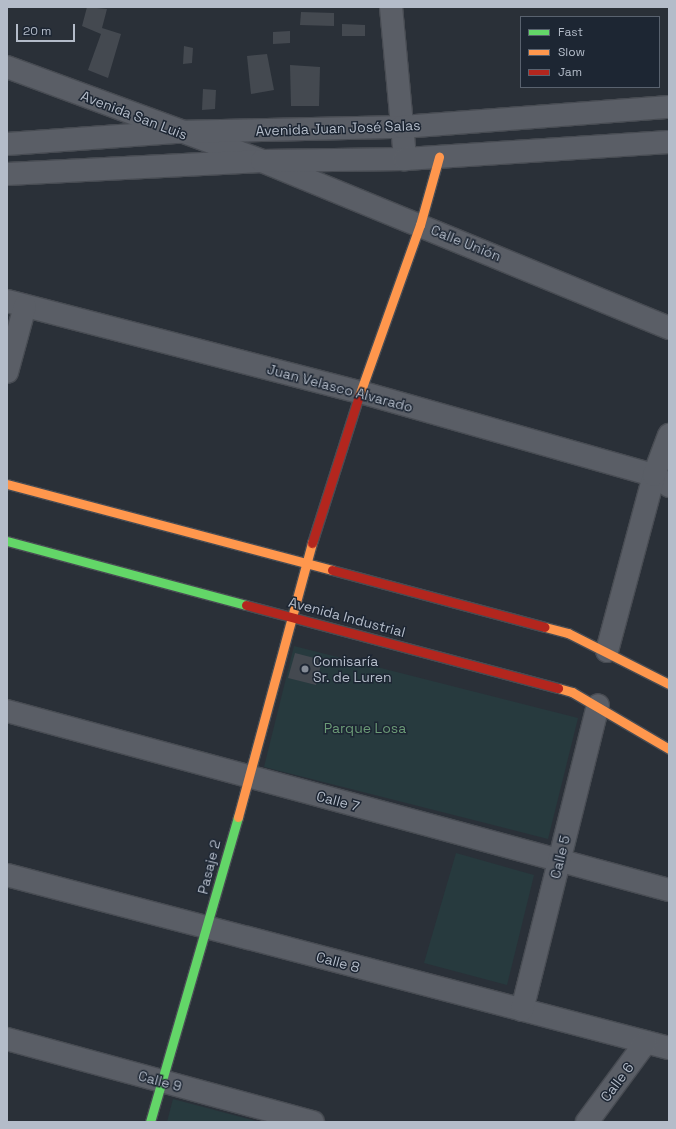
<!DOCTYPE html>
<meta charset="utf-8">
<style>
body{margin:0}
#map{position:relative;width:676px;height:1129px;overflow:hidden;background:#2a3038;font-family:"Space Grotesk",sans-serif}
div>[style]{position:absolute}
.green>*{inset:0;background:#273a3e}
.building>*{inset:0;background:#444950}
.roads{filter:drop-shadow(1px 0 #484c53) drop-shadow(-1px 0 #484c53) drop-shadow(0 1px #484c53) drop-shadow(0 -1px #484c53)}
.street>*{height:22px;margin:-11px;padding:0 11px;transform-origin:11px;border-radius:11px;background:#5a5e66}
.fast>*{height:9px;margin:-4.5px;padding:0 4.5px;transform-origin:4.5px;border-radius:4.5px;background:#63d668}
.slow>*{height:9px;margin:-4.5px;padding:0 4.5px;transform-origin:4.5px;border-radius:4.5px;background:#ff974d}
.jam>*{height:9px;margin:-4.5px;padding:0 4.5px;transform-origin:4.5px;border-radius:4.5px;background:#b3261e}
.dots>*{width:11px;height:11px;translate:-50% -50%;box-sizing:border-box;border:2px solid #1d2633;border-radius:50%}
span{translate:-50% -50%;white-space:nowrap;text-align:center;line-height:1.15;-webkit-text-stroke:3px #1d2633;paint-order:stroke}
.street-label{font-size:14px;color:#b4bcc9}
.poi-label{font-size:14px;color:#b4bcc9}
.left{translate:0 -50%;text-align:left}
.park-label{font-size:14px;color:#6b9a76}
.frame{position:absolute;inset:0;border:8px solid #b4bcc9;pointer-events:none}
.legend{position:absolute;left:520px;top:16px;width:140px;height:72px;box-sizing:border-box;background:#1d2633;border:1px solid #59626f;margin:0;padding:5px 7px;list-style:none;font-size:12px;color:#b4bcc9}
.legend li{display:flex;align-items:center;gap:8px;height:20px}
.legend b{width:20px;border:1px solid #59626f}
.scale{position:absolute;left:16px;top:24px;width:59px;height:18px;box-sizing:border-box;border:2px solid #b4bcc9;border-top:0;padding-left:5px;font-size:12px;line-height:14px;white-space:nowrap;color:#b4bcc9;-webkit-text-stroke:3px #1d2633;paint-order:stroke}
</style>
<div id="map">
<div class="green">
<i style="clip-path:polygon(294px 646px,578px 718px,548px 839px,264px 767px)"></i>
<i style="clip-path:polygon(456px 853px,534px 875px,507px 985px,424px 963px)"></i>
<i style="clip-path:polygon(173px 1099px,260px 1122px,167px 1122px)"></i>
</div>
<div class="building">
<i style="clip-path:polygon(87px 7px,107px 9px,102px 28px,121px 34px,108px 78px,88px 70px,101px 34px,82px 26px)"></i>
<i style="clip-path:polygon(301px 12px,334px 13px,334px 26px,300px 25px)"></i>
<i style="clip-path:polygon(342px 24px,365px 25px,365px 36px,342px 36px)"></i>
<i style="clip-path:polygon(290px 31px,290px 43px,273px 44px,273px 32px)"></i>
<i style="clip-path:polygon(184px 46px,193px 48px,192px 63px,183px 64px)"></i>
<i style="clip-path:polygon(267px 54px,274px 90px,251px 94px,247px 56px)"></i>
<i style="clip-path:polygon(290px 65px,320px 67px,319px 106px,291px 106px)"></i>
<i style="clip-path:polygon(203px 89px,216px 90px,215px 109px,202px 110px)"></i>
<i style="clip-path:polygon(295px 653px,322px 660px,316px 685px,288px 678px)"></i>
</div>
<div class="roads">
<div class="street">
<i style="left:391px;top:7px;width:153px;rotate:84.7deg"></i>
<i style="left:7px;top:67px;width:272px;rotate:20.2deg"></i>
<i style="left:262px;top:161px;width:440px;rotate:22.3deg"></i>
<i style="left:7px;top:144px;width:169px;rotate:-4.1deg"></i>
<i style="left:176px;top:132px;width:226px;rotate:-1.3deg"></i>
<i style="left:402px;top:127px;width:268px;rotate:-4.3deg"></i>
<i style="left:7px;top:174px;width:255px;rotate:-2.9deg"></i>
<i style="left:262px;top:161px;width:143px;rotate:-0.8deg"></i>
<i style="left:405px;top:159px;width:265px;rotate:-3.7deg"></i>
<i style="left:7px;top:301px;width:365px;rotate:14.5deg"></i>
<i style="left:360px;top:392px;width:305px;rotate:15.8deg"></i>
<i style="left:654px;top:475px;width:19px;rotate:36deg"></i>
<i style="left:7px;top:372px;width:68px;rotate:-74.7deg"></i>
<i style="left:607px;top:651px;width:182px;rotate:-75deg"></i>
<i style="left:654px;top:475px;width:43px;rotate:-69.4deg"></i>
<i style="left:7px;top:711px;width:686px;rotate:15.13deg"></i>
<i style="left:7px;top:875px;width:684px;rotate:14.65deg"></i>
<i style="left:522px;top:1010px;width:314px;rotate:-76deg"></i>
<i style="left:7px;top:1039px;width:317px;rotate:15.2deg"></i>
<i style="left:587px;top:1122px;width:99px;rotate:-53.6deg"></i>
</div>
<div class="fast">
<i style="left:7px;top:541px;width:247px;rotate:15deg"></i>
<i style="left:150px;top:1122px;width:317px;rotate:-73.9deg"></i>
</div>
<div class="slow">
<i style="left:359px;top:396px;width:182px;rotate:-70.4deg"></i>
<i style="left:420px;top:225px;width:71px;rotate:-74.4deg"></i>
<i style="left:7px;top:484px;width:336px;rotate:14.8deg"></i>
<i style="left:545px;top:627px;width:24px;rotate:15deg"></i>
<i style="left:568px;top:633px;width:113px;rotate:26.8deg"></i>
<i style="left:558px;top:688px;width:15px;rotate:16deg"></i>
<i style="left:572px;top:692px;width:113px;rotate:30.4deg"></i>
<i style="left:238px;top:817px;width:284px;rotate:-74.9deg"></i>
</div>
<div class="jam">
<i style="left:312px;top:543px;width:154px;rotate:-72.3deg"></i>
<i style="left:332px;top:570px;width:220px;rotate:15deg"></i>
<i style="left:246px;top:605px;width:323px;rotate:14.9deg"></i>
</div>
</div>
<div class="dots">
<i style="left:305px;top:669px;background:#848b96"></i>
</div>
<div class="street-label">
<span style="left:134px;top:115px;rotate:21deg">Avenida San Luis</span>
<span style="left:338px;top:128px;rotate:-2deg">Avenida Juan José Salas</span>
<span style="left:466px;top:243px;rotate:22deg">Calle Unión</span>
<span style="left:340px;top:388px;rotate:15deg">Juan Velasco Alvarado</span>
<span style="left:347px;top:617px;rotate:15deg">Avenida Industrial</span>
<span style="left:338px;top:801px;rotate:15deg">Calle 7</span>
<span style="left:560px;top:857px;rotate:-76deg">Calle 5</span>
<span style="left:209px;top:867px;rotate:-76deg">Pasaje 2</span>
<span style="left:338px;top:962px;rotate:15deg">Calle 8</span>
<span style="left:160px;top:1081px;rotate:15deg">Calle 9</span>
<span style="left:617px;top:1082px;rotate:-53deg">Calle 6</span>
</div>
<div class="poi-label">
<span class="left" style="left:313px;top:669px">Comisaría<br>Sr. de Luren</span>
</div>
<div class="park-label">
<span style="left:365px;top:728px">Parque Losa</span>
</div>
<div class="frame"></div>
<ul class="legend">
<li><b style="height:5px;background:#63d668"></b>Fast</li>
<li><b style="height:5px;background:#ff974d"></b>Slow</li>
<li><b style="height:5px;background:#b3261e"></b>Jam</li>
</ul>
<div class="scale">20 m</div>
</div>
